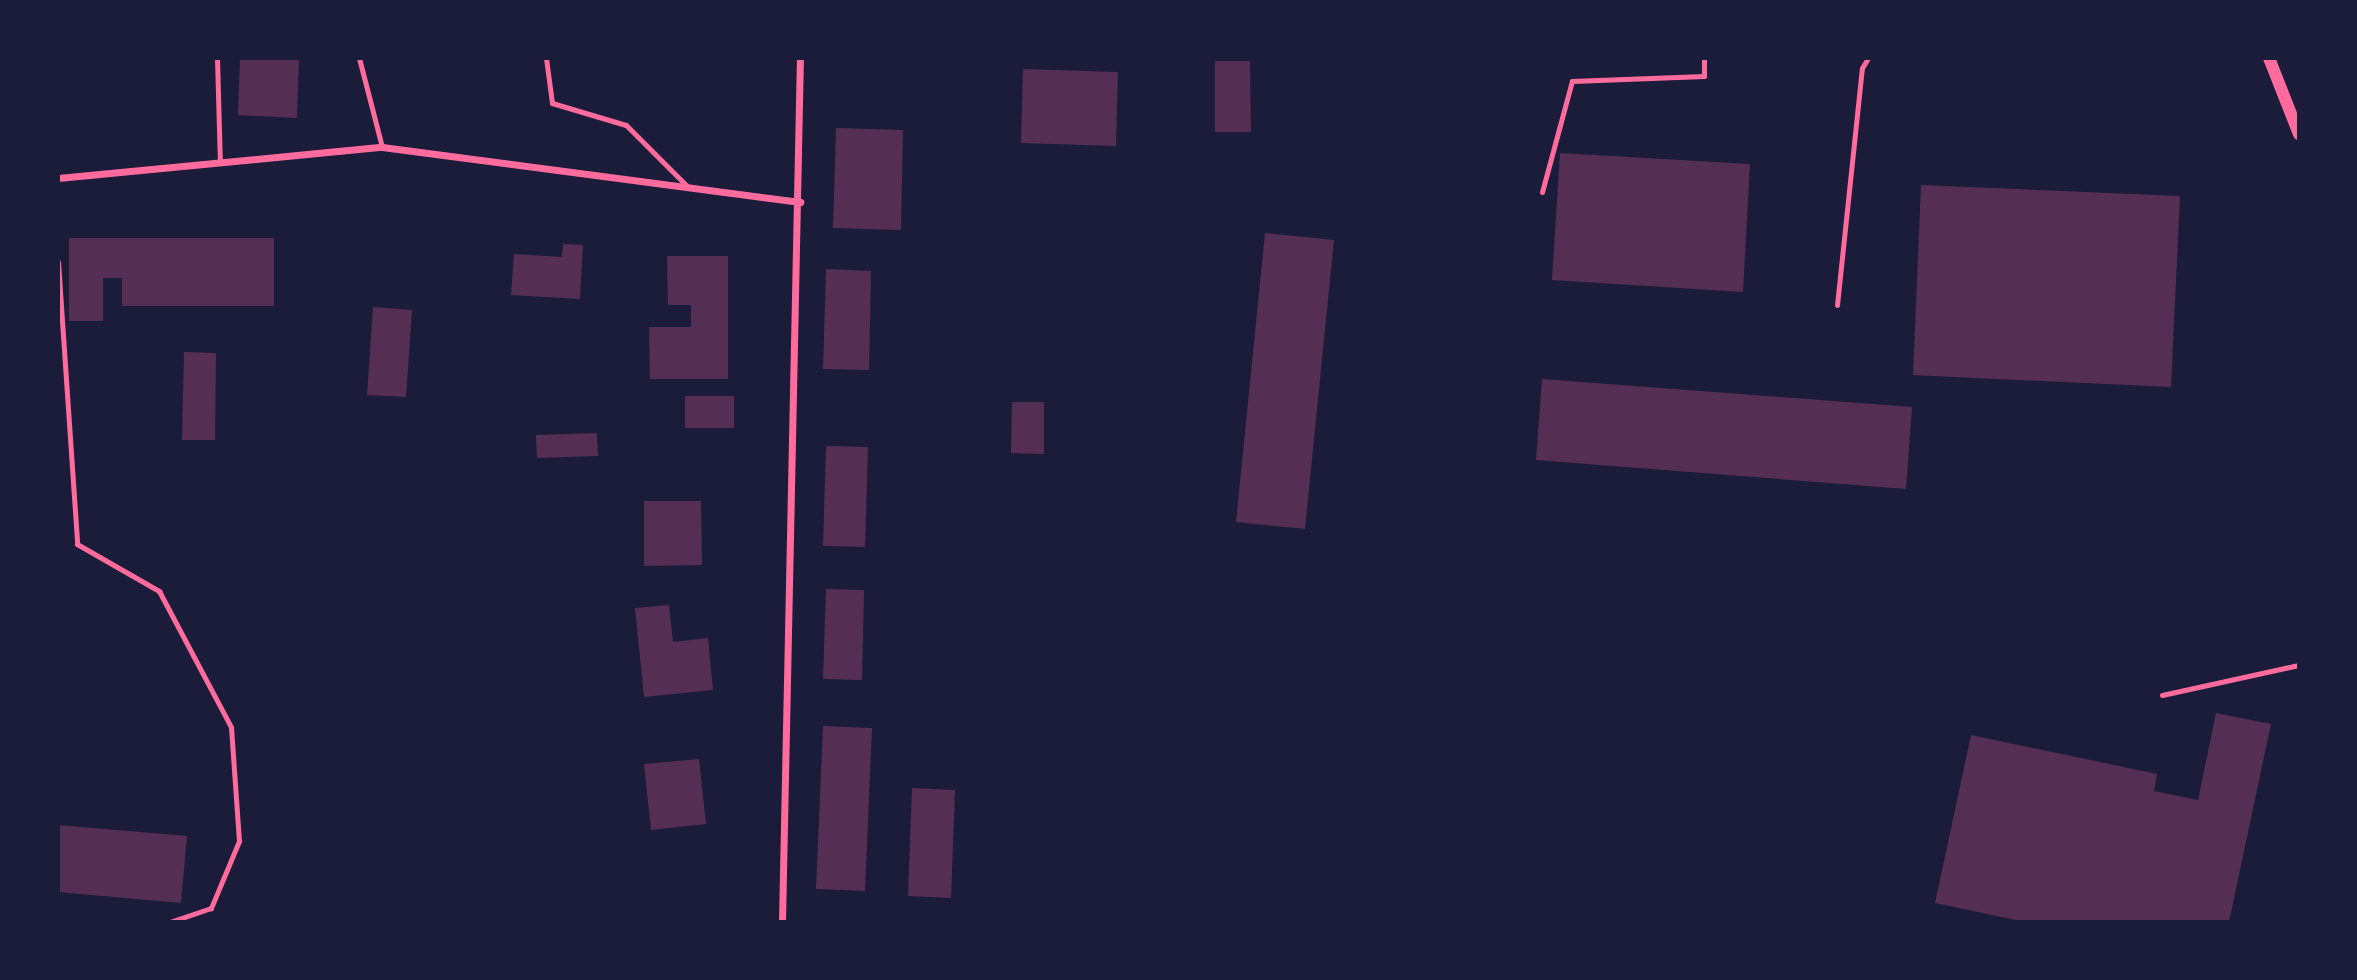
<!DOCTYPE html>
<style>
body{margin:0}
#map{position:relative;width:2357px;height:980px;overflow:hidden;background:#1b1b3a;font-family:Lora,serif}
div>[style]{position:absolute}
.building>*{inset:0;background:#542f53}
.service>*{height:5px;margin:-2.5px;padding:0 2.5px;transform-origin:2.5px;border-radius:2.5px;background:#ff6b9d}
.minor>*{height:7px;margin:-3.5px;padding:0 3.5px;transform-origin:3.5px;border-radius:3.5px;background:#ff6b9d}
.tertiary>*{height:12px;margin:-6px;padding:0 6px;transform-origin:6px;border-radius:6px;background:#ff6b9d}
span{translate:-50% -50%;white-space:nowrap;text-align:center;line-height:1.15;-webkit-text-stroke:5px #1b1b3a;paint-order:stroke}
.frame{position:absolute;inset:0;border:60px solid #1b1b3a;pointer-events:none}
</style>
<div id="map">
<div class="building">
<i style="clip-path:polygon(240px 58px,299px 58px,297px 118px,238px 115px)"></i>
<i style="clip-path:polygon(1215px 61px,1250px 61px,1251px 132px,1215px 132px)"></i>
<i style="clip-path:polygon(1023px 69px,1118px 72px,1116px 146px,1021px 143px)"></i>
<i style="clip-path:polygon(836px 128px,903px 130px,901px 230px,833px 228px)"></i>
<i style="clip-path:polygon(1560px 153px,1750px 164px,1743px 292px,1552px 280px)"></i>
<i style="clip-path:polygon(1921px 185px,2180px 196px,2171px 387px,1913px 375px)"></i>
<i style="clip-path:polygon(1265px 233px,1334px 240px,1305px 529px,1236px 522px)"></i>
<i style="clip-path:polygon(69px 238px,274px 238px,274px 306px,122px 306px,122px 278px,103px 278px,103px 321px,69px 321px)"></i>
<i style="clip-path:polygon(563px 244px,583px 245px,580px 299px,511px 295px,514px 254px,562px 257px)"></i>
<i style="clip-path:polygon(667px 256px,728px 256px,728px 379px,650px 379px,649px 327px,691px 327px,691px 305px,668px 305px)"></i>
<i style="clip-path:polygon(826px 269px,871px 271px,869px 370px,823px 369px)"></i>
<i style="clip-path:polygon(373px 307px,412px 310px,406px 397px,367px 395px)"></i>
<i style="clip-path:polygon(184px 352px,216px 353px,215px 440px,182px 440px)"></i>
<i style="clip-path:polygon(1542px 379px,1912px 407px,1906px 489px,1536px 460px)"></i>
<i style="clip-path:polygon(685px 396px,734px 396px,734px 428px,685px 428px)"></i>
<i style="clip-path:polygon(1012px 402px,1044px 402px,1044px 454px,1011px 453px)"></i>
<i style="clip-path:polygon(597px 433px,598px 456px,537px 458px,536px 435px)"></i>
<i style="clip-path:polygon(826px 446px,868px 447px,865px 547px,823px 546px)"></i>
<i style="clip-path:polygon(644px 501px,701px 501px,702px 565px,644px 566px)"></i>
<i style="clip-path:polygon(826px 589px,864px 590px,862px 680px,823px 679px)"></i>
<i style="clip-path:polygon(669px 605px,673px 642px,708px 638px,713px 690px,644px 697px,635px 608px)"></i>
<i style="clip-path:polygon(2216px 713px,2271px 724px,2229px 922px,2025px 922px,1935px 903px,1971px 735px,2157px 774px,2154px 791px,2198px 800px)"></i>
<i style="clip-path:polygon(823px 726px,872px 728px,865px 891px,816px 889px)"></i>
<i style="clip-path:polygon(699px 759px,706px 824px,651px 830px,644px 764px)"></i>
<i style="clip-path:polygon(912px 788px,955px 790px,951px 898px,908px 896px)"></i>
<i style="clip-path:polygon(58px 825px,187px 836px,181px 903px,58px 892px)"></i>
</div>
<div class="service">
<i style="left:217px;top:58px;width:105px;rotate:88.4deg"></i>
<i style="left:359px;top:58px;width:92px;rotate:75.5deg"></i>
<i style="left:546px;top:58px;width:45px;rotate:82.4deg"></i>
<i style="left:552px;top:103px;width:77px;rotate:16.6deg"></i>
<i style="left:626px;top:125px;width:88px;rotate:45deg"></i>
<i style="left:1542px;top:192px;width:115px;rotate:-74.9deg"></i>
<i style="left:1572px;top:81px;width:132px;rotate:-2.2deg"></i>
<i style="left:1704px;top:76px;width:18px;rotate:-90deg"></i>
<i style="left:58px;top:262px;width:283px;rotate:86.1deg"></i>
<i style="left:77px;top:544px;width:95px;rotate:29.8deg"></i>
<i style="left:159px;top:591px;width:154px;rotate:62.1deg"></i>
<i style="left:231px;top:727px;width:114px;rotate:86deg"></i>
<i style="left:239px;top:841px;width:73px;rotate:112.7deg"></i>
<i style="left:211px;top:908px;width:43px;rotate:161.1deg"></i>
<i style="left:1837px;top:305px;width:238px;rotate:-84deg"></i>
<i style="left:1862px;top:68px;width:12px;rotate:-59deg"></i>
<i style="left:2162px;top:695px;width:140px;rotate:-12.4deg"></i>
</div>
<div class="minor">
<i style="left:58px;top:178px;width:325px;rotate:-5.5deg"></i>
<i style="left:382px;top:147px;width:422px;rotate:7.5deg"></i>
<i style="left:782px;top:922px;width:864px;rotate:-88.81deg"></i>
</div>
<div class="tertiary">
<i style="left:2269px;top:58px;width:82px;rotate:68.5deg"></i>
</div>
<div class="frame"></div>
</div>
